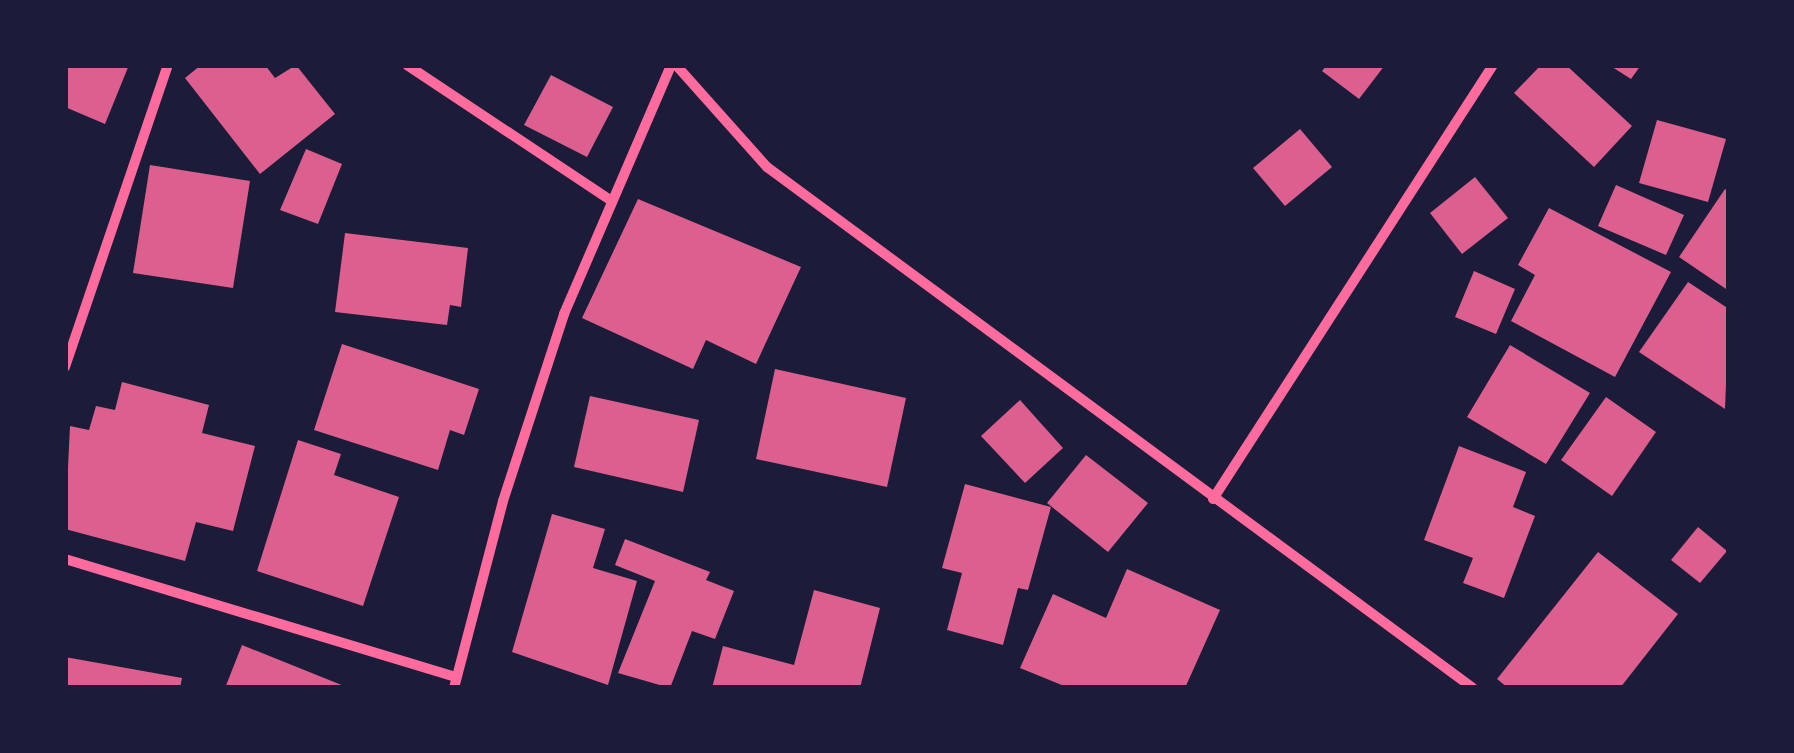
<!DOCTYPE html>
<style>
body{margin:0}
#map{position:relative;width:1794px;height:753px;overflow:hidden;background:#1b1b3a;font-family:"Playfair Display",serif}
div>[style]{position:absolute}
.building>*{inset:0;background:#dd5f8e}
.minor>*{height:10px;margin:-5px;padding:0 5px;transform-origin:5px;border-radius:5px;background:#ff6b9d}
span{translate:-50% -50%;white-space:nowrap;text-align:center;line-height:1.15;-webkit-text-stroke:9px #1b1b3a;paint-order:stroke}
.frame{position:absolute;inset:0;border:68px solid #1b1b3a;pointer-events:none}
</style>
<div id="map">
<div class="building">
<i style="clip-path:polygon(65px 65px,129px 65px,105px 124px,65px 107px)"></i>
<i style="clip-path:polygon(201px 65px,265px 65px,275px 78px,296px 65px,335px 114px,260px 174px,185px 78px)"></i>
<i style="clip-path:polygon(1327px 65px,1385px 65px,1359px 99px,1322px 71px)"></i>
<i style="clip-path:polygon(1541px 65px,1566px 65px,1632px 126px,1594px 167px,1514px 93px)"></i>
<i style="clip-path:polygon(1609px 65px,1641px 65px,1631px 79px)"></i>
<i style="clip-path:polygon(551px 75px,613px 107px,587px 157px,524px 125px)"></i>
<i style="clip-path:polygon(1657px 120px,1726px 139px,1708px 202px,1639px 183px)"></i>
<i style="clip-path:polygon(1300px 129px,1332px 167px,1285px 206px,1253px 168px)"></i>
<i style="clip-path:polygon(306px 149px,342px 164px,318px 224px,280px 210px)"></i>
<i style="clip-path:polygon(150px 165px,250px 181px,233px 288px,133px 273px)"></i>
<i style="clip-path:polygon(1475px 177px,1508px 218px,1462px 254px,1430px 213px)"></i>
<i style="clip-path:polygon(1616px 185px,1684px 215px,1666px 255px,1598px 226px)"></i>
<i style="clip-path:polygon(1725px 189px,1729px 192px,1729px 291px,1679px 257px)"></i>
<i style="clip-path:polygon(638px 199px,801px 267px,756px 364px,706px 340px,693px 369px,582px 318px)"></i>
<i style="clip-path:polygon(1549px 208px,1671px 272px,1615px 377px,1511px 321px,1535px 275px,1518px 265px)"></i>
<i style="clip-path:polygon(345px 233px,468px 248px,461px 307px,450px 305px,447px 325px,335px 312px)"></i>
<i style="clip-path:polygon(1474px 271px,1515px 289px,1496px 334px,1455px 317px)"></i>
<i style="clip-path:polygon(1688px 282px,1729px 309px,1725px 409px,1639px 352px)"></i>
<i style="clip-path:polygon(342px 344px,479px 389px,464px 435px,450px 430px,438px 470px,314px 430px)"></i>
<i style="clip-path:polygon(1510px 345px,1590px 393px,1546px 464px,1467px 417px)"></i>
<i style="clip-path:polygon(775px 369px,906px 398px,887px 487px,756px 459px)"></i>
<i style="clip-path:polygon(122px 382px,209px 405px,202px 433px,255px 446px,233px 531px,196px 522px,185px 561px,65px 529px,70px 426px,89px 430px,96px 406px,115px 410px)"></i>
<i style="clip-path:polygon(590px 396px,699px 420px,683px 492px,574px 467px)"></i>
<i style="clip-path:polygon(1606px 397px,1656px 432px,1612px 496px,1561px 460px)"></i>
<i style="clip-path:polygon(1020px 400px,1063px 448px,1025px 483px,981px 436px)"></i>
<i style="clip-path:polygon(298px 440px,341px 454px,334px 475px,399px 497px,363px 606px,257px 571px)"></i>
<i style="clip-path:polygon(1459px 446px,1526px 472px,1513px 507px,1535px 516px,1504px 598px,1463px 583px,1473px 558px,1424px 540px)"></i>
<i style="clip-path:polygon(1086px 455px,1148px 503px,1108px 552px,1047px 503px)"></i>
<i style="clip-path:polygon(965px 484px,1051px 507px,1028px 590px,1018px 588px,1003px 645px,947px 630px,962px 573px,942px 568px)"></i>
<i style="clip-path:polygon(552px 514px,605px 529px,593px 568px,637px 581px,608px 685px,512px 652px)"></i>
<i style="clip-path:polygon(1698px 527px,1727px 551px,1700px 583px,1671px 560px)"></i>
<i style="clip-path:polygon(625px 539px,710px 572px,706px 580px,734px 591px,715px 639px,692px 631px,670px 688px,618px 673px,655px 581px,615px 565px)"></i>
<i style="clip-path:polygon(1598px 552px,1678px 614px,1620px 688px,1508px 688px,1497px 679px)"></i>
<i style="clip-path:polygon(1127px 569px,1220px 610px,1185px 688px,1069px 688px,1020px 668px,1053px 594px,1106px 618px)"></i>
<i style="clip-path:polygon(814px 590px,880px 608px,860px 688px,712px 688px,723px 646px,794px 665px)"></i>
<i style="clip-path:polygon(242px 645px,349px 688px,225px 688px)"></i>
<i style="clip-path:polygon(65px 657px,182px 678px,180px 688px,65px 688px)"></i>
</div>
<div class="minor">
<i style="left:407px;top:65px;width:246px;rotate:33.6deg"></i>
<i style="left:676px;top:65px;width:137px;rotate:48.3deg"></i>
<i style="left:767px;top:167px;width:877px;rotate:36.43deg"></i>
<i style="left:65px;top:367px;width:319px;rotate:-71.2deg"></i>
<i style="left:1213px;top:499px;width:516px;rotate:-57.17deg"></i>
<i style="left:65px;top:559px;width:409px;rotate:16.8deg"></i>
<i style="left:454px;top:688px;width:193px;rotate:-75.3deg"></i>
<i style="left:503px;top:501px;width:197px;rotate:-71.9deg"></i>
<i style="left:564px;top:314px;width:271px;rotate:-66.7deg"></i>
</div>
<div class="frame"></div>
</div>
